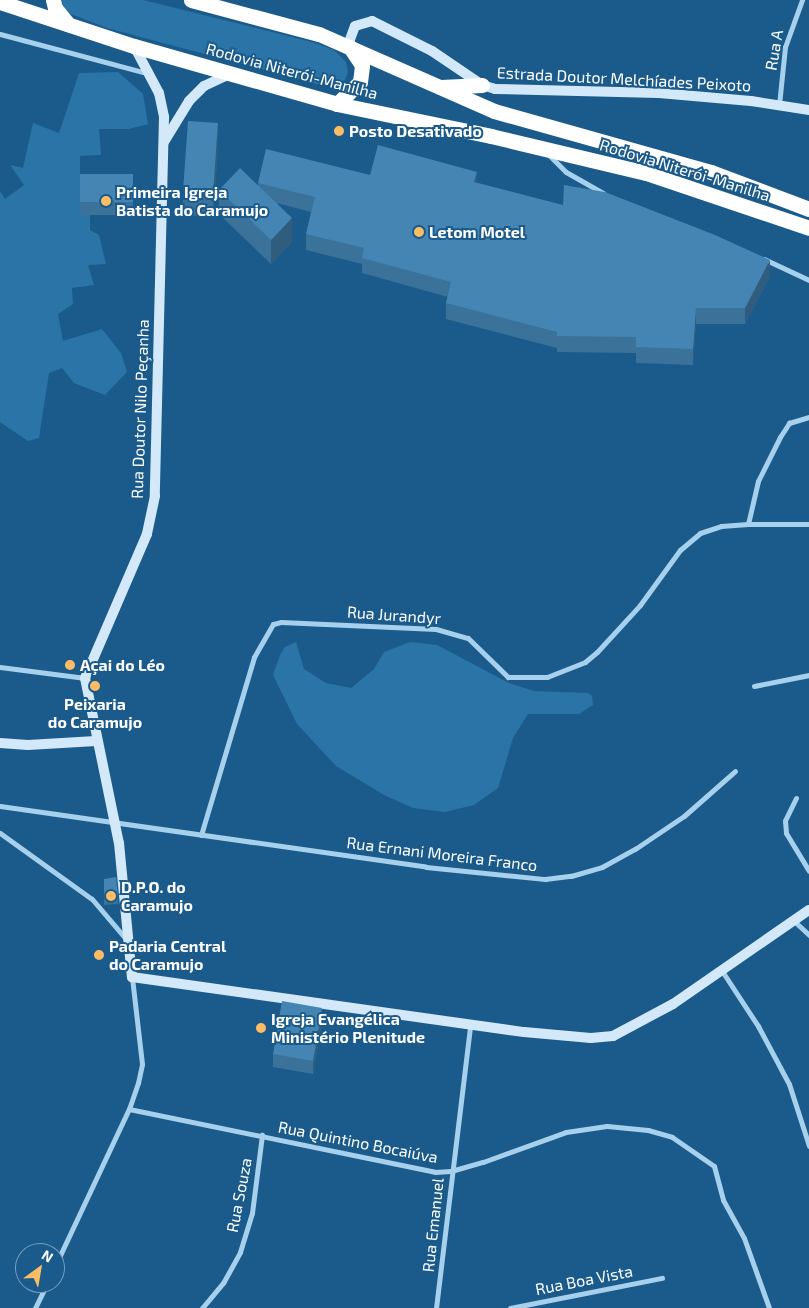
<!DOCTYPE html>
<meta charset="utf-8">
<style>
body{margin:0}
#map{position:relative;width:809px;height:1308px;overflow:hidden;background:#1b5b8b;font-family:"Exo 2",sans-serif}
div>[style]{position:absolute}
.green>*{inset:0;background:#2b74a7}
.street>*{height:5px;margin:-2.5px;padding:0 2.5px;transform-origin:2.5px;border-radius:2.5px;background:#a7d0ed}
.secondary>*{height:10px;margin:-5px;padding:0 5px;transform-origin:5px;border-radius:5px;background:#d3e9f9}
.highway>*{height:15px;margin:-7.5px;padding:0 7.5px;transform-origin:7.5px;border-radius:7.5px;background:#fff}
.wall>*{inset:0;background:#3a729a}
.shaded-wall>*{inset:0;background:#305d7d}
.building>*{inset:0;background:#4485b3}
.dots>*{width:14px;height:14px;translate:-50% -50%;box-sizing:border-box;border:2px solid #1b5b8b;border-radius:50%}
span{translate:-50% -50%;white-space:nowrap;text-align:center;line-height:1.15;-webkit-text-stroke:4px #1b5b8b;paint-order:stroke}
.street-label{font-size:16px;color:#fff}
.poi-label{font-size:16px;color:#fff;font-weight:700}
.left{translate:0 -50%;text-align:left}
.north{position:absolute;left:15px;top:1243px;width:50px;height:50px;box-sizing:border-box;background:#1b5b8b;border:1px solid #769db9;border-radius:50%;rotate:32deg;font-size:14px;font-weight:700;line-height:20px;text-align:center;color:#fff}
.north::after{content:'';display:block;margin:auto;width:18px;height:22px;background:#febd64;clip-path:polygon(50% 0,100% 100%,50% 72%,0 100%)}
</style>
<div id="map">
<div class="green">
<i style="clip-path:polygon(62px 0,143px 0,312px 42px,334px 50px,346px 62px,348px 72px,345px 80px,332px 88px,107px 28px,71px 14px,64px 8px)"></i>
<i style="clip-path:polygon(118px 72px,143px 94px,148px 124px,129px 129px,99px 129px,101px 155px,80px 156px,80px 214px,90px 214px,90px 230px,99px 235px,106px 264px,88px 265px,94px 285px,72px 288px,73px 304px,58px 314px,63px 341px,102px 329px,121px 353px,127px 372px,105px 395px,74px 383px,62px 368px,49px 373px,39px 438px,28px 441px,0 422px,0 191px,5px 199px,24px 185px,10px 165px,23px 168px,33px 123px,59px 133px,79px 73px)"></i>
<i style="clip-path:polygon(296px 642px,304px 669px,326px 683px,351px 688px,374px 669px,384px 652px,410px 642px,437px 645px,509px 683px,534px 691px,588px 693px,592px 696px,593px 705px,579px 714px,528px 714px,513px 738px,498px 788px,474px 805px,445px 812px,413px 808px,384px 795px,336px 766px,297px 724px,273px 675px,280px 655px,285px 647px)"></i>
</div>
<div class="street">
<i style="left:0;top:34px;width:152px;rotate:14.9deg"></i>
<i style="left:779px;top:105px;width:58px;rotate:-84.1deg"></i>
<i style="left:785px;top:47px;width:50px;rotate:-70.1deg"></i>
<i style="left:548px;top:154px;width:25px;rotate:45deg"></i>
<i style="left:566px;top:172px;width:43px;rotate:29.6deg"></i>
<i style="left:764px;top:259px;width:50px;rotate:25deg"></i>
<i style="left:748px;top:524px;width:44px;rotate:-76.9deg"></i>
<i style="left:758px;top:481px;width:49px;rotate:-63.4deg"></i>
<i style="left:780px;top:437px;width:17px;rotate:-57deg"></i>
<i style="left:789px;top:423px;width:21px;rotate:-17deg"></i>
<i style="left:0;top:667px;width:86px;rotate:7.4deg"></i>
<i style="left:754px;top:686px;width:56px;rotate:-11.3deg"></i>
<i style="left:796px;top:798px;width:25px;rotate:116deg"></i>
<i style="left:785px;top:821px;width:12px;rotate:85deg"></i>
<i style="left:786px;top:833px;width:44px;rotate:58.8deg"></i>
<i style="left:0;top:806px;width:430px;rotate:8.1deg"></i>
<i style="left:426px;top:867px;width:120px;rotate:5.8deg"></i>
<i style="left:545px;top:879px;width:26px;rotate:-7deg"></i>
<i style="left:571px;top:876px;width:32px;rotate:-16deg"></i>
<i style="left:602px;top:867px;width:38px;rotate:-29deg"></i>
<i style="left:635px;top:849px;width:59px;rotate:-34deg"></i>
<i style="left:684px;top:816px;width:68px;rotate:-41.4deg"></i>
<i style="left:0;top:833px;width:113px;rotate:35.7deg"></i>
<i style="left:92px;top:899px;width:52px;rotate:49.6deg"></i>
<i style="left:201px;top:835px;width:186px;rotate:-73.4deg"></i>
<i style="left:254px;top:657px;width:38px;rotate:-60deg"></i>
<i style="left:273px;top:624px;width:8px;rotate:-14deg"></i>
<i style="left:281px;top:622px;width:155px;rotate:2.6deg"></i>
<i style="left:436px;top:629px;width:33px;rotate:16deg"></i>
<i style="left:468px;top:638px;width:56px;rotate:44.3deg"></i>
<i style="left:508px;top:677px;width:39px"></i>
<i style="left:547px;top:677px;width:41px;rotate:-21.5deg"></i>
<i style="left:585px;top:662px;width:16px;rotate:-40deg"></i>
<i style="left:597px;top:652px;width:64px;rotate:-47.5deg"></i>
<i style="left:640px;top:605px;width:68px;rotate:-54deg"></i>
<i style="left:680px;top:550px;width:26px;rotate:-40deg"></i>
<i style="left:700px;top:533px;width:22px;rotate:-18deg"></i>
<i style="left:721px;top:526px;width:27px;rotate:-4deg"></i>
<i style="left:748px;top:524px;width:61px"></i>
<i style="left:793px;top:920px;width:22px;rotate:43deg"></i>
<i style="left:722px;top:971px;width:66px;rotate:56.8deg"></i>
<i style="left:758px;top:1026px;width:66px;rotate:61.9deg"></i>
<i style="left:789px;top:1084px;width:65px;rotate:72.1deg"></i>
<i style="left:129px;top:1109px;width:312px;rotate:11.6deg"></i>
<i style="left:435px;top:1172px;width:16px;rotate:-4deg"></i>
<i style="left:451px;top:1171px;width:33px;rotate:-16deg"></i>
<i style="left:483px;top:1162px;width:88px;rotate:-19.9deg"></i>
<i style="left:566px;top:1132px;width:41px;rotate:-8.3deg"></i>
<i style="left:607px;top:1126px;width:41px;rotate:5.6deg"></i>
<i style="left:648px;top:1130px;width:25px;rotate:16deg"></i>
<i style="left:672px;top:1137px;width:51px;rotate:34.6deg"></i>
<i style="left:714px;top:1166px;width:35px;rotate:75deg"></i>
<i style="left:723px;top:1200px;width:43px;rotate:61.1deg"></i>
<i style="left:744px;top:1238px;width:74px;rotate:70.3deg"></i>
<i style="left:55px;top:1266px;width:174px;rotate:-64.8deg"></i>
<i style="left:129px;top:1109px;width:28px;rotate:-71deg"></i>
<i style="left:138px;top:1083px;width:19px;rotate:-78deg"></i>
<i style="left:142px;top:1064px;width:88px;rotate:-96.6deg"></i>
<i style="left:35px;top:1308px;width:28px;rotate:-64deg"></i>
<i style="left:202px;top:1308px;width:33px;rotate:-50deg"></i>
<i style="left:223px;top:1283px;width:35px;rotate:-61deg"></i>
<i style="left:240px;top:1252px;width:41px;rotate:-72.9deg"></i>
<i style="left:252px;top:1213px;width:79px;rotate:-82.7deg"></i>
<i style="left:436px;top:1308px;width:285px;rotate:-83.1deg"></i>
<i style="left:510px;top:1308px;width:155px;rotate:-11.2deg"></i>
</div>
<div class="secondary">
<i style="left:348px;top:45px;width:20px;rotate:-70deg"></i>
<i style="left:355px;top:26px;width:18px;rotate:-16deg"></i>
<i style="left:372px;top:21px;width:67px;rotate:26.6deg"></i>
<i style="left:432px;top:51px;width:60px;rotate:34.2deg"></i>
<i style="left:482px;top:85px;width:14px;rotate:17deg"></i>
<i style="left:495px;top:89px;width:164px;rotate:1.4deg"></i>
<i style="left:659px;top:93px;width:92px;rotate:5deg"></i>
<i style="left:751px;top:101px;width:59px;rotate:8.8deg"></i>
<i style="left:134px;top:46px;width:53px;rotate:62deg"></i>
<i style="left:159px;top:93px;width:25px;rotate:78deg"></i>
<i style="left:164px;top:117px;width:379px;rotate:91.4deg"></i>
<i style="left:155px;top:496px;width:39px;rotate:102deg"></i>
<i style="left:147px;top:534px;width:157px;rotate:113.3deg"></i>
<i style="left:85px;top:678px;width:168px;rotate:78.4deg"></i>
<i style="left:119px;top:843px;width:135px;rotate:84.5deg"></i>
<i style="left:132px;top:977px;width:396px;rotate:8deg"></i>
<i style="left:524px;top:1032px;width:67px;rotate:5.1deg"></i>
<i style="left:591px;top:1038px;width:22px;rotate:-5deg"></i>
<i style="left:613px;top:1036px;width:68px;rotate:-28.1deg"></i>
<i style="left:673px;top:1004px;width:165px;rotate:-34.7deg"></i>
<i style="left:164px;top:142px;width:48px;rotate:-58.6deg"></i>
<i style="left:189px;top:101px;width:21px;rotate:-45deg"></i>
<i style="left:204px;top:86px;width:29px;rotate:-25deg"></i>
<i style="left:0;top:743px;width:28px;rotate:4deg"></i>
<i style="left:28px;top:745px;width:68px;rotate:-3.4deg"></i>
</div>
<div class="highway">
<i style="left:53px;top:0;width:8px;rotate:76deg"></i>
<i style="left:55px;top:8px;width:21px;rotate:51deg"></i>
<i style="left:191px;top:0;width:132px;rotate:14.9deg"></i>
<i style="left:319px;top:34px;width:191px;rotate:23.7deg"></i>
<i style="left:494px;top:111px;width:225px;rotate:15.7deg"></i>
<i style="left:711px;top:172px;width:105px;rotate:20.7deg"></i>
<i style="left:0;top:2px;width:141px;rotate:18.2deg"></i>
<i style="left:134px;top:46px;width:211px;rotate:15.9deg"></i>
<i style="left:337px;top:104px;width:157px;rotate:11.7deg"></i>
<i style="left:491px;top:136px;width:159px;rotate:13.4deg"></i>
<i style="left:646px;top:173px;width:172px;rotate:18.6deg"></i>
<i style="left:441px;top:87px;width:41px;rotate:-2.8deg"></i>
<i style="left:337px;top:104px;width:32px;rotate:-44deg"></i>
<i style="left:360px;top:82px;width:17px;rotate:-83deg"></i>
<i style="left:362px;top:65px;width:22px;rotate:-124deg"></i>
</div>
<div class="wall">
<i style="clip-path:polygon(218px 148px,213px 217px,183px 215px,183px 191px)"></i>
<i style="clip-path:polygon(80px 174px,133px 174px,133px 215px,80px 215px)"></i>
<i style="clip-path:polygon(370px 175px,477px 183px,770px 276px,745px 324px,696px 324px,693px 365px,636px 363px,636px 353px,557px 352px,557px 348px,446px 319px,446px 303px,448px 297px,362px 273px,362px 264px,306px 250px,306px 234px,311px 212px,277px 203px,292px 242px,271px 264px,219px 214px,219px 190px,258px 185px,258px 183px)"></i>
<i style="clip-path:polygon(104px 879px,118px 896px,118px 904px,104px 905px)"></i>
<i style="clip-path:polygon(322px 1021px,313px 1074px,273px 1067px,273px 1054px)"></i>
</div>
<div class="shaded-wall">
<i style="clip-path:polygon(218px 123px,218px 148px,213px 217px,213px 193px)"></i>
<i style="clip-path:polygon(477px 172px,477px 188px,474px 182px)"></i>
<i style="clip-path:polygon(292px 218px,292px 242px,271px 264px,271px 240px)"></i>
<i style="clip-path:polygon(770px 260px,770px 276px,745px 324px,745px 308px)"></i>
<i style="clip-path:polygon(696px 308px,696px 324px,693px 365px,693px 349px)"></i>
<i style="clip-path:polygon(322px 1008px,322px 1021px,313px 1074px,313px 1061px)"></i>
</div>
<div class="building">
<i style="clip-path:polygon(188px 121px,218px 123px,213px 193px,183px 191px)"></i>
<i style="clip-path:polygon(378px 145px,477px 172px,474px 182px,563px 205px,564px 185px,605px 192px,715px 235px,770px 260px,745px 308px,696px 308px,693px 349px,636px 347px,636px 337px,557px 336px,557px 332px,446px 303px,451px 282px,362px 258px,364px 248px,306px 234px,315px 197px,258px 183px,266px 149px,370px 175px)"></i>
<i style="clip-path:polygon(240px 168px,292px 218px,271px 240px,219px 190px)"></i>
<i style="clip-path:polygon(80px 174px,133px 174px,133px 202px,80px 202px)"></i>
<i style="clip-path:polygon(116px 877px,118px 896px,104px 896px,104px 879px)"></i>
<i style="clip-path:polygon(282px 1001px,322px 1008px,313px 1061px,273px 1054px)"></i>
</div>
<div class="dots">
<i style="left:339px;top:131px;background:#febd64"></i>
<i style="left:106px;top:201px;background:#febd64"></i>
<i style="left:419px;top:232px;background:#febd64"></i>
<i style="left:70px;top:665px;background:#febd64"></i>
<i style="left:95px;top:686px;background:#febd64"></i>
<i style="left:111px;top:896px;background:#febd64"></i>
<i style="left:99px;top:955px;background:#febd64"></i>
<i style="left:261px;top:1028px;background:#febd64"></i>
</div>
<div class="street-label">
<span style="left:774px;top:50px;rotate:-80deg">Rua A</span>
<span style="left:292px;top:71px;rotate:15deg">Rodovia Niterói-Manilha</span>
<span style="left:624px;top:79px;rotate:3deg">Estrada Doutor Melchíades Peixoto</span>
<span style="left:685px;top:170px;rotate:17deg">Rodovia Niterói-Manilha</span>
<span style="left:140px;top:409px;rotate:-88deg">Rua Doutor Nilo Peçanha</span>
<span style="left:394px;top:615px;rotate:4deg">Rua Jurandyr</span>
<span style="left:442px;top:854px;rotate:7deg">Rua Ernani Moreira Franco</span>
<span style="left:358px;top:1142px;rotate:11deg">Rua Quintino Bocaiúva</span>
<span style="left:239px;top:1195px;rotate:-79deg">Rua Souza</span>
<span style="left:433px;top:1225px;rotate:-84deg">Rua Emanuel</span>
<span style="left:584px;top:1280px;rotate:-11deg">Rua Boa Vista</span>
</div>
<div class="poi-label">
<span class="left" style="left:349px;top:131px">Posto Desativado</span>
<span class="left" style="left:116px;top:201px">Primeira Igreja<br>Batista do Caramujo</span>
<span class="left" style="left:429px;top:232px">Letom Motel</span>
<span class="left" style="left:80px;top:665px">Açai do Léo</span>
<span style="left:95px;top:713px">Peixaria<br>do Caramujo</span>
<span class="left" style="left:121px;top:896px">D.P.O. do<br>Caramujo</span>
<span class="left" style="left:109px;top:955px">Padaria Central<br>do Caramujo</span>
<span class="left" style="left:271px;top:1028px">Igreja Evangélica<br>Ministério Plenitude</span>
</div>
<div class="north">N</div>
</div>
